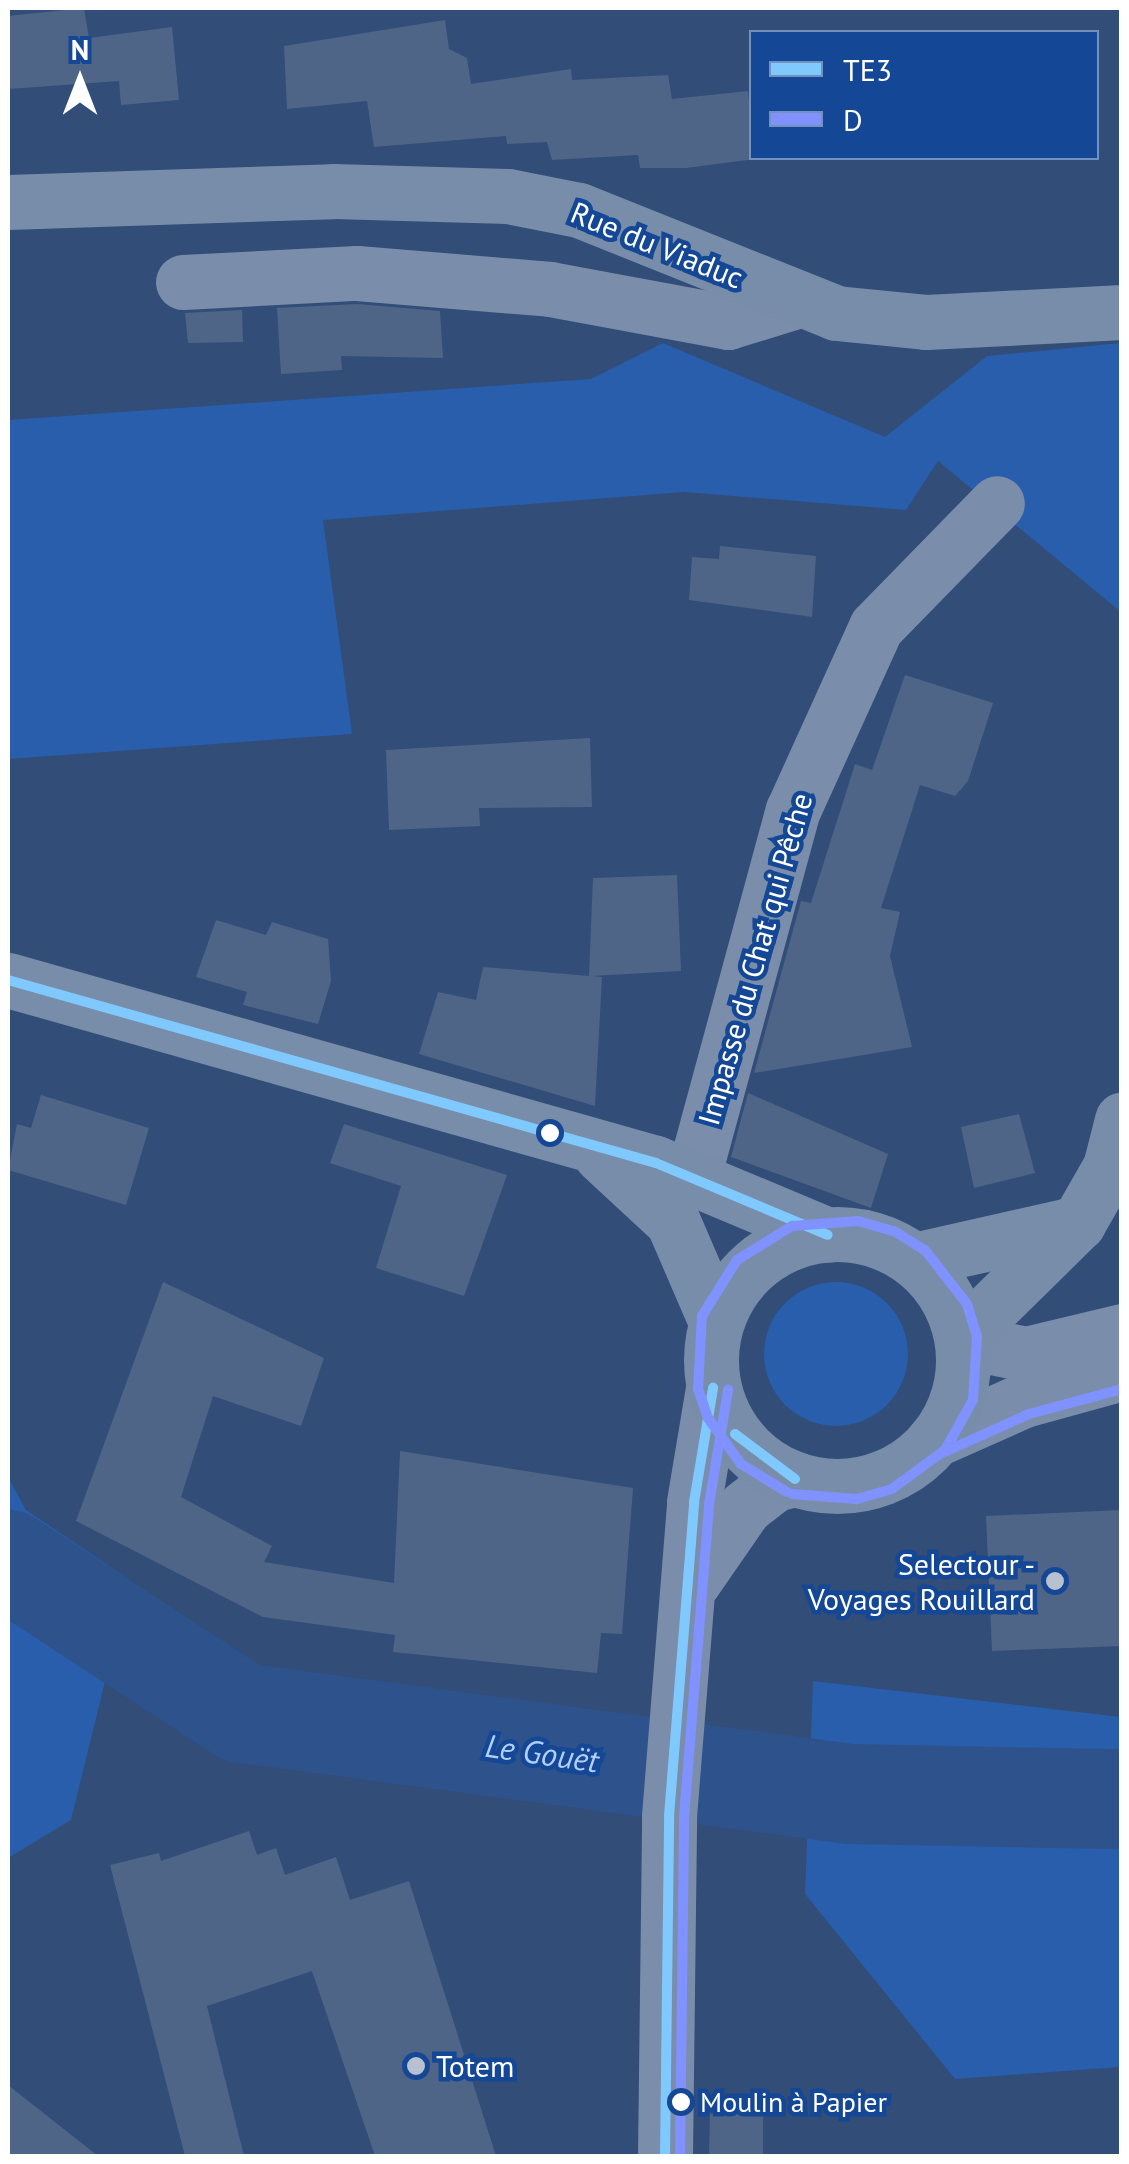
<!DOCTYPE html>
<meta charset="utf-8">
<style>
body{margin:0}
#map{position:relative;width:1129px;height:2164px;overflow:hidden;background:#314d78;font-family:"PT Sans",sans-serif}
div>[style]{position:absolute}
.green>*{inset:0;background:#285eac}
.round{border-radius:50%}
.river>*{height:100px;margin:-50px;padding:0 50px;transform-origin:50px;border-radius:50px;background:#2e528b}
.building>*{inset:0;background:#4f6587}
.minor>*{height:55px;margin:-27.5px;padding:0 27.5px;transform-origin:27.5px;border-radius:27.5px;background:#7a8eab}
.major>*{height:55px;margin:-27.5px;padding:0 27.5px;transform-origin:27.5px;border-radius:27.5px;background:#788da9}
.major>.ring{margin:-27.5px;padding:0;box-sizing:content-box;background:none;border:55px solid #788da9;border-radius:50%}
.bus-1>*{height:10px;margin:-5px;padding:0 5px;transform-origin:5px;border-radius:5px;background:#80c9ff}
.bus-2>*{height:10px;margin:-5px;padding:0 5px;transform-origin:5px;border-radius:5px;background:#8092ff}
.dots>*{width:28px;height:28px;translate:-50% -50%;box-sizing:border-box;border:5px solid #144795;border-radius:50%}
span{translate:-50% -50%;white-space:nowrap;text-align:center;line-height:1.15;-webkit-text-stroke:9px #144795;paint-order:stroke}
.bus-label{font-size:28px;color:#fff}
.left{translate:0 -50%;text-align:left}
.street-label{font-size:30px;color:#fff}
.poi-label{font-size:30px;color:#fff}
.right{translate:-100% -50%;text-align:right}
.water-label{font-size:32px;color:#b1cff9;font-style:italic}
.frame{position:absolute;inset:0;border:10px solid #fff;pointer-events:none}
.legend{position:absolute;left:749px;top:30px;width:350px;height:130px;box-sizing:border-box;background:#144795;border:2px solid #7291bf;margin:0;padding:12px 18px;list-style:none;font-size:30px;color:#fff}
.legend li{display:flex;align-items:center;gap:20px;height:50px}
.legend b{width:50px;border:2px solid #7291bf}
.north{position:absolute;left:30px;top:30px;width:100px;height:100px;-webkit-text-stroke:8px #144795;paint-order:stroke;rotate:0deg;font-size:28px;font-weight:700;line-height:40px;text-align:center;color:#fff}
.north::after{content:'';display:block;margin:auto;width:35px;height:45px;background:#fff;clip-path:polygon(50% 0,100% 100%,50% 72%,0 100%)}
</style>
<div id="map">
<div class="green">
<i style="clip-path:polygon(663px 343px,885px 437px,987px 356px,1121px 343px,1121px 612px,938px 461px,906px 510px,684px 492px,323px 520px,352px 734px,8px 759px,8px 420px,591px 379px)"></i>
<i class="round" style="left:764px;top:1282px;width:144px;height:144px"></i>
<i style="clip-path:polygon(8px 1477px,26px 1510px,130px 1580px,71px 1820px,8px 1858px)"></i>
<i style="clip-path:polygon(813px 1681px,1121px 1717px,1121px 2067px,955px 2079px,805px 1894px)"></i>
</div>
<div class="river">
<i style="left:8px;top:1560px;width:280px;rotate:33.2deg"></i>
<i style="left:242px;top:1713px;width:613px;rotate:7.59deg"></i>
<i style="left:850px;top:1794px;width:272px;rotate:1.1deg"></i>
</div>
<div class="building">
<i style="clip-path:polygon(84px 8px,89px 38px,172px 27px,179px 100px,121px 105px,119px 81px,8px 89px,8px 16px)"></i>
<i style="clip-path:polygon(445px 20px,449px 49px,467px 58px,471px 84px,571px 69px,572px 80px,668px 75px,672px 99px,748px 91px,755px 159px,686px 168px,640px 168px,638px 155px,552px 160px,547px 142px,507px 144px,506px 136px,374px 147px,367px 101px,287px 109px,284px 46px)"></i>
<i style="clip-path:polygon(357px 304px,440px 311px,443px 358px,341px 356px,342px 370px,281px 374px,277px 308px)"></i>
<i style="clip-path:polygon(242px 310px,243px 342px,188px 343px,185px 313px)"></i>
<i style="clip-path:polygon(720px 546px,816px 556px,812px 617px,689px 600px,692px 557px,719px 559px)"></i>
<i style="clip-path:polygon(905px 675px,993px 703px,968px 781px,955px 796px,920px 785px,881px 908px,900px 912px,890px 956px,912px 1047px,754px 1073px,801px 901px,811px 903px,855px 764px,872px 770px)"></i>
<i style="clip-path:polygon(590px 738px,592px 807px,479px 808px,480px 826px,389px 830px,386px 750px)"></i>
<i style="clip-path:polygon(677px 875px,681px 971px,591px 976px,602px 977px,595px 1106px,419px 1054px,438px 992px,476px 1000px,483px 967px,589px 976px,593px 878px)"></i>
<i style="clip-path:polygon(216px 920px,266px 935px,272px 922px,328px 939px,331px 981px,318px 1024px,243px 1005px,247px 992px,196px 977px)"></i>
<i style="clip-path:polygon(748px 1093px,888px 1154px,871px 1208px,731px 1157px)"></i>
<i style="clip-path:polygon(41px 1095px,149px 1128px,126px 1205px,8px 1170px,17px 1124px,31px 1128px)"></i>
<i style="clip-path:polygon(1019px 1114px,1035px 1173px,974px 1188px,961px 1127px)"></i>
<i style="clip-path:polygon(344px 1124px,507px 1175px,464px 1296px,376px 1268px,401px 1186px,330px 1163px)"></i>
<i style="clip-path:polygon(163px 1282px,324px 1358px,301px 1426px,213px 1396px,181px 1497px,272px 1546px,264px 1562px,394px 1583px,400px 1451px,633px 1488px,622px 1634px,601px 1633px,597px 1673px,393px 1652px,395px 1635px,263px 1617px,76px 1521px)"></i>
<i style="clip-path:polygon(1122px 1510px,1122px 1646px,992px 1651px,986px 1516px)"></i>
<i style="clip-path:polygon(249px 1831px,257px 1855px,276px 1848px,285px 1875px,336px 1857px,350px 1900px,409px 1881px,496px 2156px,375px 2156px,312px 1971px,207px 2006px,244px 2156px,185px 2156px,110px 1865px,159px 1853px,161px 1861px)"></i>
<i style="clip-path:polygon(8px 2085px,51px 2119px,98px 2156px,8px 2156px)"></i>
<i style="clip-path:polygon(710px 2114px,763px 2114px,763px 2156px,709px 2156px)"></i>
</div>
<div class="minor">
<i style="left:183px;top:282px;width:174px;rotate:-3deg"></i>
<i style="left:357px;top:273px;width:194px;rotate:4.7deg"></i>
<i style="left:550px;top:289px;width:181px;rotate:10.5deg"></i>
<i style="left:728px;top:322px;width:68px;rotate:-17.1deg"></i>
<i style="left:693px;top:1177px;width:380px;rotate:-74.8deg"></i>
<i style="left:793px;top:810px;width:201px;rotate:-65.6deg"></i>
<i style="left:876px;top:627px;width:173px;rotate:-45.7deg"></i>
<i style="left:962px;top:1341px;width:65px;rotate:11.5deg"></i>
<i style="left:1026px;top:1354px;width:99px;rotate:-13.5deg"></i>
<i style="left:934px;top:1440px;width:98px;rotate:-24deg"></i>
<i style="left:1024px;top:1400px;width:102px;rotate:-15.4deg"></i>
<i style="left:693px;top:1582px;width:91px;rotate:-55.3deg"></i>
<i style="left:745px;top:1507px;width:37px;rotate:-38deg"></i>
<i style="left:774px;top:1484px;width:22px;rotate:-13deg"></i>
<i style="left:665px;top:2156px;width:340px;rotate:-89.3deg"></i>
<i style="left:669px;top:1816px;width:315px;rotate:-85.4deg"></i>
<i style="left:694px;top:1502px;width:116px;rotate:-80.5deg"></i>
</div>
<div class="major">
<i style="left:8px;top:202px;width:325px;rotate:-1.9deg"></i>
<i style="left:333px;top:191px;width:175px;rotate:1.6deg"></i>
<i style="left:508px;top:196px;width:72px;rotate:11.2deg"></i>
<i style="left:579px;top:210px;width:277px;rotate:21.8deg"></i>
<i style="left:836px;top:313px;width:90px;rotate:5.7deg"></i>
<i style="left:926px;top:322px;width:196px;rotate:-2.9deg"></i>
<i style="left:8px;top:980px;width:673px;rotate:15.77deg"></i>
<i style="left:656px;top:1163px;width:186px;rotate:22.7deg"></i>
<i style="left:601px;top:1155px;width:98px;rotate:42.9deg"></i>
<i style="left:673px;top:1222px;width:109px;rotate:66.7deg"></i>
<i class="ring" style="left:711px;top:1234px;width:197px;height:197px"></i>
<i style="left:914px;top:1260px;width:168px;rotate:-12.7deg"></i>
<i style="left:962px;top:1337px;width:163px;rotate:-44.5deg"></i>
<i style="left:1078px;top:1223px;width:64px;rotate:-60.3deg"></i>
<i style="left:1110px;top:1167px;width:49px;rotate:-75.7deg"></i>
</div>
<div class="bus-1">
<i style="left:8px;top:980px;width:673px;rotate:15.77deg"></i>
<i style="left:656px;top:1163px;width:186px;rotate:22.7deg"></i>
<i style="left:735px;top:1434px;width:75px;rotate:36.9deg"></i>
<i style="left:665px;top:2156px;width:340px;rotate:-89.3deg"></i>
<i style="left:669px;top:1816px;width:315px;rotate:-85.4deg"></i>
<i style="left:694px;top:1502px;width:116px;rotate:-80.5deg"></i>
</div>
<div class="bus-2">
<i style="left:940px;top:1454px;width:98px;rotate:-24.2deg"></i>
<i style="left:1029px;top:1414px;width:96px;rotate:-15deg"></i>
<i style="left:787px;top:1492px;width:54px;rotate:-148.7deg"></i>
<i style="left:741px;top:1464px;width:57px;rotate:-125.7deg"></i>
<i style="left:708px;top:1418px;width:31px;rotate:-109deg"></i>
<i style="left:698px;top:1389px;width:73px;rotate:-86.9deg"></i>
<i style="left:702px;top:1316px;width:66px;rotate:-58deg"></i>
<i style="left:737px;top:1260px;width:65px;rotate:-31.7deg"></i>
<i style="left:792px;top:1226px;width:66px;rotate:-4.3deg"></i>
<i style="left:858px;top:1221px;width:37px;rotate:16deg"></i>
<i style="left:894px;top:1231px;width:36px;rotate:32deg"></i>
<i style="left:925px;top:1250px;width:68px;rotate:52.1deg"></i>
<i style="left:967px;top:1304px;width:34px;rotate:73deg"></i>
<i style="left:977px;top:1336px;width:64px;rotate:93.6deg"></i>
<i style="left:973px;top:1400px;width:57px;rotate:119.2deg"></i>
<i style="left:945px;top:1450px;width:66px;rotate:143.7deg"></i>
<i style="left:892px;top:1489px;width:37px;rotate:164deg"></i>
<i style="left:856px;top:1499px;width:64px;rotate:-175.5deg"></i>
<i style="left:680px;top:2156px;width:339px;rotate:-89.3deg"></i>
<i style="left:684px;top:1817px;width:314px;rotate:-85.4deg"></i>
<i style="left:709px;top:1504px;width:116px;rotate:-80.5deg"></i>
</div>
<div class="dots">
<i style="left:550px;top:1133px;background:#fff"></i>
<i style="left:1055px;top:1581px;background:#b7c1d0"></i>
<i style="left:416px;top:2066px;background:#b7c1d0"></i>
<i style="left:681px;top:2102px;background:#fff"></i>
</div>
<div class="bus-label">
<span class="left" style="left:700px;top:2102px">Moulin à Papier</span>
</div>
<div class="street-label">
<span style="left:657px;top:245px;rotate:22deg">Rue du Viaduc</span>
<span style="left:755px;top:959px;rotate:-74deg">Impasse du Chat qui Pêche</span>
</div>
<div class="poi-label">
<span class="right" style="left:1035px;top:1581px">Selectour -<br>Voyages Rouillard</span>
<span class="left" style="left:436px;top:2066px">Totem</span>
</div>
<div class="water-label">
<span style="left:542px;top:1753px;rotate:8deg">Le Gouët</span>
</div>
<div class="frame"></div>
<ul class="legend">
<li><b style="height:12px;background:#80c9ff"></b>TE3</li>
<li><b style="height:12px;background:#8092ff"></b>D</li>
</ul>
<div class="north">N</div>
</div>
